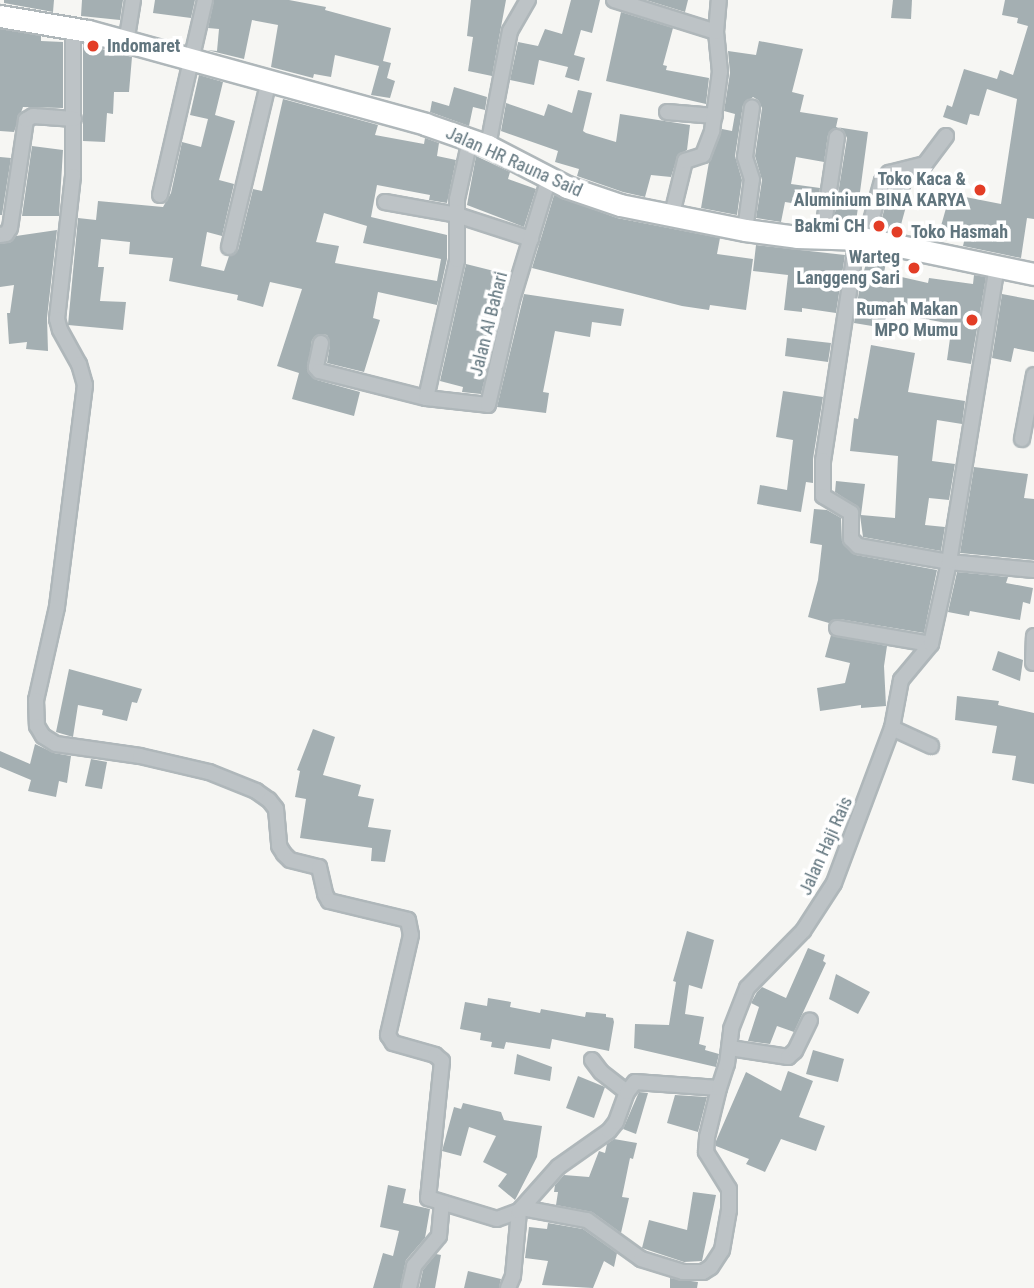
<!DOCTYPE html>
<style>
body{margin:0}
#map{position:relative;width:1034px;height:1288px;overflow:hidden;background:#f6f6f3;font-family:"Roboto Condensed",sans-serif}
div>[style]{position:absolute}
.building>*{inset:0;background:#a4afb2}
.roads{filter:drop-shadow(2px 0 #afb7ba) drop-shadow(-2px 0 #afb7ba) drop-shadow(0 2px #afb7ba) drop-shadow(0 -2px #afb7ba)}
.minor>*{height:14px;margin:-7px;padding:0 7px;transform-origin:7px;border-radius:7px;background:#bdc3c6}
.secondary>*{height:21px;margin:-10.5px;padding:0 10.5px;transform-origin:10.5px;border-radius:10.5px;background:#fff}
.dots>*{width:19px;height:19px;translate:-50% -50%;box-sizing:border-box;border:4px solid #fff;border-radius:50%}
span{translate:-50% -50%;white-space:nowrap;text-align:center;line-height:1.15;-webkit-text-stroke:7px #fff;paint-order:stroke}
.poi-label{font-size:18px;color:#61757e;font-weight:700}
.left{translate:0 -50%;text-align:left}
.right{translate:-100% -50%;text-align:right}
.street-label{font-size:18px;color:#61757e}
</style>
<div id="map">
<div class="building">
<i style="clip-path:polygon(4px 0,54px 0,53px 12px,4px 3px)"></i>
<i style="clip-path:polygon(82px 0,123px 0,120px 20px,81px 16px)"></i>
<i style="clip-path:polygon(155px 0,195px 0,191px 18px,153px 13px)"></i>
<i style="clip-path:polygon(214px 0,289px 0,326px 7px,325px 10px,391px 28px,383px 61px,391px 63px,387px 78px,395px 81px,390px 98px,371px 95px,379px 66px,335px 55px,331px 77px,314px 74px,313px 78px,271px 67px,278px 25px,252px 20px,244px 59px,207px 50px,217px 51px,219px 29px,208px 28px)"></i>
<i style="clip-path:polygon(471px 0,506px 0,492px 76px,468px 71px,473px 37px,467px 36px)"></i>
<i style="clip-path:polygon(571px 0,600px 0,592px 33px,581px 30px,574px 55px,585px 58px,579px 81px,565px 77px,568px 67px,539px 60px,534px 85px,510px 80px,518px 42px,538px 46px,545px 29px,562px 34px)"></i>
<i style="clip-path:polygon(646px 0,688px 0,685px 12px)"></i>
<i style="clip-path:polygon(893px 0,912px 0,911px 19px,891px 18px)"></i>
<i style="clip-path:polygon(1005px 0,1034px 0,1034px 219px,1027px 218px,1021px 258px,963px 246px,966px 233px,941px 226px,950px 194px,1001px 204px,1017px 99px,987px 89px,979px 116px,970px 114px,967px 125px,943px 117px,947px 105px,952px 107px,964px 69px,997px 79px,1000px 70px,1013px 75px,1028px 26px,1017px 23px,1018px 18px,1002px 15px)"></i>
<i style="clip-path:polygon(621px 12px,673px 28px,663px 65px,667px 66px,666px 70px,709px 78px,706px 104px,606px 81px)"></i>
<i style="clip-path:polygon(0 29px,41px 36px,41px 41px,63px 42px,63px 108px,23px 107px,14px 132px,0 131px)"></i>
<i style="clip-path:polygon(759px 41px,803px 49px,792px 92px,804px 95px,800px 112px,838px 118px,836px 127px,868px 132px,856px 222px,834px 219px,847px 138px,843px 130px,838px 127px,828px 135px,824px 162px,796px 157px,791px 184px,820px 188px,817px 207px,785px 202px,781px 222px,756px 218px,762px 180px,755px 156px,762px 108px,758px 100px,753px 97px,743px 105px,735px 156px,742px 180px,737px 215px,701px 208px,709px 162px,722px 129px,732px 131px,735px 114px,724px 111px,730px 73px,728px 51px,756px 55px)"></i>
<i style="clip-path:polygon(83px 44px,132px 57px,129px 92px,114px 92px,113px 114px,107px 113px,105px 142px,83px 141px)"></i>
<i style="clip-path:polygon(evenodd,199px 75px,223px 82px,215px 115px,235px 121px,219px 180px,234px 184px,222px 236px,207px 232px,201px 266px,224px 271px,229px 256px,238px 250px,253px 189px,262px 191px,283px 99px,378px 125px,375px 135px,424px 144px,425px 138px,439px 143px,437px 156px,456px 160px,447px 203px,429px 200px,430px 195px,377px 185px,371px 217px,447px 235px,447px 259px,437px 305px,378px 292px,373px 318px,380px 320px,364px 372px,327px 363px,330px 344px,327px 335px,319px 334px,312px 340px,308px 372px,317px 380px,360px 392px,354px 416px,292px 399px,299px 373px,277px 366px,302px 289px,270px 282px,263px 307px,237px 300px,238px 295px,169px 281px,173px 258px,129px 254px,130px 242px,101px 239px,98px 267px,104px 267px,100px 301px,126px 302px,123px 330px,68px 325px,78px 218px,96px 220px,98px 201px,163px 207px,171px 193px,182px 142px,201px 147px,208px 119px,190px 115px,199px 75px,324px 213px,367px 226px,363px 243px,441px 259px,437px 281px,335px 263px,339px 246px,316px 242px,324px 213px)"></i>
<i style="clip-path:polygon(454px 87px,487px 97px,485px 110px,473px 107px,469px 126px,430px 112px,432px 101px,449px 106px)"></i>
<i style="clip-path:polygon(578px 90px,592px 93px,583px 131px,586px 133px,616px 142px,620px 114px,690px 125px,687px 150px,678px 155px,671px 177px,651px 175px,645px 197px,623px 192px,577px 176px,579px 169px,555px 162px,558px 151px,501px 131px,506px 103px,544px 116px,548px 104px,572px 113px)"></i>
<i style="clip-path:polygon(32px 146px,63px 150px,59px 216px,22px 216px)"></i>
<i style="clip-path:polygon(476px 156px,510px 172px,508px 179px,536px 189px,524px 227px,467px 205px)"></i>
<i style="clip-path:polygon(0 157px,11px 158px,2px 215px,0 215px)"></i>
<i style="clip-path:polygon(914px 177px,899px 232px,879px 228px,891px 186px,894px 182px)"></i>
<i style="clip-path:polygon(554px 195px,617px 218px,720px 238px,717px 254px,753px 259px,746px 310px,710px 305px,709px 310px,682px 306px,532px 268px)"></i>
<i style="clip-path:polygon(57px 230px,47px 318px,48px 351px,26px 349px,27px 342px,9px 344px,7px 313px,10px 313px,14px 285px,0 287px,0 244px,11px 242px,16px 236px)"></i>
<i style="clip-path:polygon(756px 245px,845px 255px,836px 313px,802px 308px,802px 312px,784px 310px,788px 275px,753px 271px)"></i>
<i style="clip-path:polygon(869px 253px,887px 257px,884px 273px,928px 283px,929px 278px,973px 284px,974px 275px,986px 277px,971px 364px,947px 360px,952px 324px,887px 312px,884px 328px,854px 323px,860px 285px)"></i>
<i style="clip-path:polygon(466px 264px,510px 275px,481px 394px,462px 392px,463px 387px,440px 381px)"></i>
<i style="clip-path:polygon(524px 294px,624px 309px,621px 326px,592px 322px,590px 337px,555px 331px,543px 392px,549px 393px,546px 413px,497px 407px)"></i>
<i style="clip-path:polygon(1002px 294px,1034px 300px,1034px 352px,1014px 348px,1011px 362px,992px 358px)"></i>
<i style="clip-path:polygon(787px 338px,831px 343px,828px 362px,785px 356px)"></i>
<i style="clip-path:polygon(871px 345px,915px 353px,908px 392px,965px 401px,962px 424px,937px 420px,932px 461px,955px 464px,949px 500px,929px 498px,925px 525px,945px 527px,941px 551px,863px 537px,859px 508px,835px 492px,836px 481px,865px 484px,861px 515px,895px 518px,898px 456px,850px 451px,854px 418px,858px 419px)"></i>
<i style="clip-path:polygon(783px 391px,823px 397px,813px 459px,813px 483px,806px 482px,801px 512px,757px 504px,760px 485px,787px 490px,793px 440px,776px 437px)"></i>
<i style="clip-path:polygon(974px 467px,1028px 474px,1024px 498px,1034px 499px,1034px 560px,960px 553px)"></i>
<i style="clip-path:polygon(814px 509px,827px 510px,841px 518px,842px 542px,856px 555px,937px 570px,924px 633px,839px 619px,829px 623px,808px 617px,818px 580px,822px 545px,810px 543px)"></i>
<i style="clip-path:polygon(957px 572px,1008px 577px,1006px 583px,1033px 588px,1030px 604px,1023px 602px,1020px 620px,970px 611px,969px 616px,948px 612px)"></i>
<i style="clip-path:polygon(831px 635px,887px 646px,884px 666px,886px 706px,861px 708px,861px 705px,820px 711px,817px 688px,845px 683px,850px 663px,825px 657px)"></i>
<i style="clip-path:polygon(998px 651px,1023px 660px,1020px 681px,992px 670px)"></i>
<i style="clip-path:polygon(69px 669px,142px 689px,137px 703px,132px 702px,127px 721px,102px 715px,103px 710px,78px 705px,73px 737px,56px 732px)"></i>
<i style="clip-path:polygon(957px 696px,999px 701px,998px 705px,1034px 713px,1034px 784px,1012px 780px,1016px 756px,992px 753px,997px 726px,955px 720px)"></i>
<i style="clip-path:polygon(313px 729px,335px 737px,323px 775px,361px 785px,358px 796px,374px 799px,368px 827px,391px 830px,385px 862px,371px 861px,372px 848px,300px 838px,306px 799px,295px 797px,300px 771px,297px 770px)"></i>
<i style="clip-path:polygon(35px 744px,54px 753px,71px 756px,67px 783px,59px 781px,56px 797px,28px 791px,31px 780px,0 767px,0 751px,30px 764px)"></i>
<i style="clip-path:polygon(91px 759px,107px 762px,102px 789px,85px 786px)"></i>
<i style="clip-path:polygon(687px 931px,714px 940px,702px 989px,689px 985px,685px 1014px,704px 1017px,699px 1044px,706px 1046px,705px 1050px,719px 1054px,716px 1067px,634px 1048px,635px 1024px,669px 1025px,676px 982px,673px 981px)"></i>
<i style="clip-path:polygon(808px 948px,825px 955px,823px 961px,826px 963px,794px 1032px,777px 1026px,770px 1044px,748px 1041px,759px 1007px,751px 1003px,757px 992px,762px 987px,786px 998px)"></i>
<i style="clip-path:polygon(836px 974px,870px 992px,858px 1014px,829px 999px)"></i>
<i style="clip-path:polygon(488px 998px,511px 1002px,510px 1007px,540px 1013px,541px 1009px,585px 1017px,586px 1012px,606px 1014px,606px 1017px,613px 1018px,614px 1022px,609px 1051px,552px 1039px,550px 1049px,506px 1042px,504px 1049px,491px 1047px,492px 1042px,480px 1040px,481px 1033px,460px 1029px,465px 1002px,487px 1006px)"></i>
<i style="clip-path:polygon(813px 1050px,844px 1059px,838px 1082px,806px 1074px)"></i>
<i style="clip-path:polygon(517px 1054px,552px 1067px,550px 1081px,514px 1074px)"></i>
<i style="clip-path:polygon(788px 1071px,813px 1081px,799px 1117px,825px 1126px,816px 1151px,781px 1139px,765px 1172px,746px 1164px,749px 1159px,716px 1146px,716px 1141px,746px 1072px,781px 1091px)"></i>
<i style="clip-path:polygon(578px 1076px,605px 1087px,594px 1118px,566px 1108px)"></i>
<i style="clip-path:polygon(639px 1092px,648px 1093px,636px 1134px,623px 1129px)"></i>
<i style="clip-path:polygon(675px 1095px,707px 1097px,698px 1132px,667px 1123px)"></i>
<i style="clip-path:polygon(463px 1103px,501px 1112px,504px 1120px,542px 1126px,537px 1157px,515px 1200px,498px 1186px,507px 1174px,483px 1162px,496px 1136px,469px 1127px,461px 1156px,442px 1151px,454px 1107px,461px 1109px)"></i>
<i style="clip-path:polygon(614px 1139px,637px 1143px,633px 1159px,630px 1158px,622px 1197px,629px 1198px,621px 1233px,592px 1212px,556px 1205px,558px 1192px,554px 1192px,555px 1185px,564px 1175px,589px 1177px,599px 1151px,605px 1153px,607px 1144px)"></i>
<i style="clip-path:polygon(388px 1185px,406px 1189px,403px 1203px,430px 1209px,425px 1238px,406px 1260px,400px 1288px,373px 1288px,383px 1253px,393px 1256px,399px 1231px,380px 1227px)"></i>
<i style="clip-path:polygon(693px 1192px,716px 1195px,702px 1261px,684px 1262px,642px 1248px,649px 1220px,687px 1230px)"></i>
<i style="clip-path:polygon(548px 1223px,583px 1229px,617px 1253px,614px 1267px,604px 1261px,593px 1288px,542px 1285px,548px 1261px,525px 1258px,529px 1227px,547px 1229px)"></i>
<i style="clip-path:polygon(436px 1254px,441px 1255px,435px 1288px,419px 1288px,423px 1270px)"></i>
<i style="clip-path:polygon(468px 1271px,501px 1279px,499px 1288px,464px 1288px)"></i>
<i style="clip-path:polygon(670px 1278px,698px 1282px,697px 1288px,670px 1288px)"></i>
</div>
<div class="roads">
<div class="minor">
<i style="left:614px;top:0;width:107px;rotate:17.4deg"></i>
<i style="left:73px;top:27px;width:149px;rotate:90deg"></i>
<i style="left:73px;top:176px;width:144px;rotate:96.4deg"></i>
<i style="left:57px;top:319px;width:11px;rotate:75deg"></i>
<i style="left:60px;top:330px;width:39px;rotate:61deg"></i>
<i style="left:79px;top:364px;width:22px;rotate:74deg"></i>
<i style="left:85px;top:385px;width:224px;rotate:97.2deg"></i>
<i style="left:57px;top:607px;width:95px;rotate:102.7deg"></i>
<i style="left:36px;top:700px;width:26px;rotate:88deg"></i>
<i style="left:37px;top:726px;width:12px;rotate:59deg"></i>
<i style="left:43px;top:736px;width:15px;rotate:32deg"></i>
<i style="left:56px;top:744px;width:85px;rotate:8.1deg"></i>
<i style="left:140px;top:756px;width:71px;rotate:13.1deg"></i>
<i style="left:209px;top:772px;width:51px;rotate:22deg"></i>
<i style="left:256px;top:791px;width:16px;rotate:35deg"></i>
<i style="left:269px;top:800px;width:11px;rotate:52deg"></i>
<i style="left:276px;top:809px;width:37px;rotate:85deg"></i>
<i style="left:279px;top:846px;width:9px;rotate:58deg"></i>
<i style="left:284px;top:854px;width:8px;rotate:45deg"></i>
<i style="left:290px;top:860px;width:30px;rotate:14deg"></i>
<i style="left:319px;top:867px;width:28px;rotate:77deg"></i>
<i style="left:325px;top:894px;width:8px;rotate:60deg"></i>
<i style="left:329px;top:901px;width:81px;rotate:13.5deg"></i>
<i style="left:408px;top:920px;width:15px;rotate:79deg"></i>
<i style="left:411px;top:935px;width:103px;rotate:103deg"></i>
<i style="left:388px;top:1035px;width:9px;rotate:58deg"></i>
<i style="left:393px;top:1043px;width:44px;rotate:15.9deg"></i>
<i style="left:435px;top:1055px;width:9px;rotate:41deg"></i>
<i style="left:442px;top:1061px;width:138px;rotate:95.8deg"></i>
<i style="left:428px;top:1198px;width:72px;rotate:16.9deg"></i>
<i style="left:497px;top:1219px;width:23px;rotate:-20deg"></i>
<i style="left:126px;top:43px;width:44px;rotate:-80.8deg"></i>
<i style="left:667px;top:112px;width:48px;rotate:4.8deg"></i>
<i style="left:488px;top:146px;width:117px;rotate:-79.2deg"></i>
<i style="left:510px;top:31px;width:36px;rotate:-60deg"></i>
<i style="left:160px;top:195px;width:200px;rotate:-77deg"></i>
<i style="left:385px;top:202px;width:73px;rotate:10.2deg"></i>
<i style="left:457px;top:215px;width:78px;rotate:18deg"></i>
<i style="left:671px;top:218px;width:59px;rotate:-76.2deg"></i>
<i style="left:685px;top:161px;width:19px;rotate:-18deg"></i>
<i style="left:703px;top:155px;width:26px;rotate:-69deg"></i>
<i style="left:712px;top:131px;width:60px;rotate:-82.3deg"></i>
<i style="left:720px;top:72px;width:40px;rotate:-95.7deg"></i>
<i style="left:716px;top:32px;width:32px;rotate:-85deg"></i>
<i style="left:745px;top:230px;width:51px;rotate:-82.2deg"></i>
<i style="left:752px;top:179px;width:23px;rotate:-108deg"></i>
<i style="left:745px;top:157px;width:50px;rotate:-82deg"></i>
<i style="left:0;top:235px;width:6px;rotate:-9deg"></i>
<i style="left:6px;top:234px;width:7px;rotate:-56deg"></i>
<i style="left:10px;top:228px;width:109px;rotate:-81.6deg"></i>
<i style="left:26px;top:120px;width:8px;rotate:-30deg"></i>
<i style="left:33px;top:116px;width:41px;rotate:4.2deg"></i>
<i style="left:822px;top:237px;width:101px;rotate:-81.5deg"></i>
<i style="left:857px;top:239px;width:224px;rotate:98.7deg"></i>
<i style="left:823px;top:460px;width:36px;rotate:90deg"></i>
<i style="left:823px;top:496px;width:33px;rotate:31deg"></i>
<i style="left:851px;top:513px;width:26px;rotate:90deg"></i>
<i style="left:851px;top:539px;width:10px;rotate:45deg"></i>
<i style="left:858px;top:546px;width:92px;rotate:10deg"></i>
<i style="left:949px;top:562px;width:85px;rotate:5.4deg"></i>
<i style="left:866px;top:239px;width:60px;rotate:-74.6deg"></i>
<i style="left:882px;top:181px;width:11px;rotate:-49deg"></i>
<i style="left:889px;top:173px;width:37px;rotate:-14deg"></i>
<i style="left:925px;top:164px;width:35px;rotate:-53deg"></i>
<i style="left:229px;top:247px;width:171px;rotate:-76.5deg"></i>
<i style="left:321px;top:343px;width:25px;rotate:102deg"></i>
<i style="left:316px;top:367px;width:5px;rotate:53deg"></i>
<i style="left:319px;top:371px;width:110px;rotate:14.2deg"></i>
<i style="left:426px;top:398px;width:62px;rotate:6.4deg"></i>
<i style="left:488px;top:405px;width:108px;rotate:-77.1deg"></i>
<i style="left:512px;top:300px;width:127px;rotate:-73.1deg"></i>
<i style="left:426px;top:398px;width:141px;rotate:-77.3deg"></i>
<i style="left:457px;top:260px;width:61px;rotate:-90deg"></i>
<i style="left:457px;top:199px;width:60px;rotate:-77.6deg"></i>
<i style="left:1022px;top:439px;width:65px;rotate:-79.4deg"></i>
<i style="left:837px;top:628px;width:95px;rotate:9.7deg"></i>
<i style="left:1033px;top:663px;width:27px;rotate:-88deg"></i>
<i style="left:892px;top:728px;width:43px;rotate:24.8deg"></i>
<i style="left:730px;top:1048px;width:59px;rotate:8.8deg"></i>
<i style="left:788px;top:1057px;width:9px;rotate:-41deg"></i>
<i style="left:795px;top:1051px;width:34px;rotate:-64deg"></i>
<i style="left:592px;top:1060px;width:15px;rotate:53deg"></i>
<i style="left:601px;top:1072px;width:33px;rotate:38deg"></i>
<i style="left:522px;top:1208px;width:66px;rotate:10.5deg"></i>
<i style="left:587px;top:1220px;width:67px;rotate:35.8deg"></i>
<i style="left:641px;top:1259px;width:44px;rotate:17.2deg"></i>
<i style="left:683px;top:1272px;width:20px"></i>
<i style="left:703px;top:1272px;width:9px;rotate:-32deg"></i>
<i style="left:711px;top:1267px;width:20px;rotate:-57deg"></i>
<i style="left:722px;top:1250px;width:41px;rotate:-80.1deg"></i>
<i style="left:729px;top:1210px;width:21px;rotate:-90deg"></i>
<i style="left:729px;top:1189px;width:44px;rotate:-121.9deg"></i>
<i style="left:706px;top:1152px;width:15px;rotate:-86deg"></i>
<i style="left:707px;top:1137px;width:50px;rotate:-76.2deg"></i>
<i style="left:409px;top:1288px;width:23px;rotate:-77deg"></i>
<i style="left:414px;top:1266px;width:39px;rotate:-50deg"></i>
<i style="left:439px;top:1236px;width:32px;rotate:-85deg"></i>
<i style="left:508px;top:1288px;width:13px;rotate:-67deg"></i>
<i style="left:513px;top:1276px;width:65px;rotate:-84.7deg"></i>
<i style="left:519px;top:1211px;width:59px;rotate:-48.4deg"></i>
<i style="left:558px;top:1167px;width:62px;rotate:-35.2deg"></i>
<i style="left:609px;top:1131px;width:11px;rotate:-52deg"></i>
<i style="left:616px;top:1122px;width:32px;rotate:-70deg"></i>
<i style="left:627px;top:1092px;width:13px;rotate:-51deg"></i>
<i style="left:635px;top:1082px;width:84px;rotate:4.1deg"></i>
<i style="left:719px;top:1088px;width:25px;rotate:-72deg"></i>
<i style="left:727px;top:1064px;width:35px;rotate:-83deg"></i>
<i style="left:731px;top:1029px;width:44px;rotate:-68.7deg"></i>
<i style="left:747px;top:988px;width:80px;rotate:-45.5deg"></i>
<i style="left:803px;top:931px;width:57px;rotate:-57.1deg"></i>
<i style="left:834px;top:883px;width:165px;rotate:-69.5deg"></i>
<i style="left:892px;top:728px;width:49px;rotate:-79.4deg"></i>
<i style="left:901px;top:680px;width:47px;rotate:-50.2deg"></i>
<i style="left:931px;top:644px;width:84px;rotate:-77.6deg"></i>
<i style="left:949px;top:562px;width:299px;rotate:-80.8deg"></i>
</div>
<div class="secondary">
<i style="left:0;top:16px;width:89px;rotate:9.7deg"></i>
<i style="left:88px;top:31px;width:350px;rotate:15.4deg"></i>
<i style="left:425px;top:124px;width:67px;rotate:19.2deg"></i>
<i style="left:488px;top:146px;width:89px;rotate:27.4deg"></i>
<i style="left:567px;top:187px;width:56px;rotate:18.8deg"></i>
<i style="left:620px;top:205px;width:127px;rotate:11.3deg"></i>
<i style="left:745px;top:230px;width:52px;rotate:7.7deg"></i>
<i style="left:797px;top:237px;width:69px;rotate:1.7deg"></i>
<i style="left:866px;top:239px;width:172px;rotate:11.8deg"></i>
</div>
</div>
<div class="dots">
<i style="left:93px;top:46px;background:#e33d26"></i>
<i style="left:980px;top:190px;background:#e33d26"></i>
<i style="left:879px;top:226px;background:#e33d26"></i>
<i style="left:897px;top:232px;background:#e33d26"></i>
<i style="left:914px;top:268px;background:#e33d26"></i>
<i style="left:972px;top:320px;background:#e33d26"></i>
</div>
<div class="poi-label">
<span class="left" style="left:107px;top:46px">Indomaret</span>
<span class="right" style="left:966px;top:190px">Toko Kaca &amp;<br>Aluminium BINA KARYA</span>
<span class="right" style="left:865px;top:226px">Bakmi CH</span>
<span class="left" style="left:911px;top:232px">Toko Hasmah</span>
<span class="right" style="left:900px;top:268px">Warteg<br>Langgeng Sari</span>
<span class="right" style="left:958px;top:320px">Rumah Makan<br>MPO Mumu</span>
</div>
<div class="street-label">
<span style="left:514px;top:162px;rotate:24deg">Jalan HR Rauna Said</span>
<span style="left:489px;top:324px;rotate:-76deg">Jalan Al Bahari</span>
<span style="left:826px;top:846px;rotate:-66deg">Jalan Haji Rais</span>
</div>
</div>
